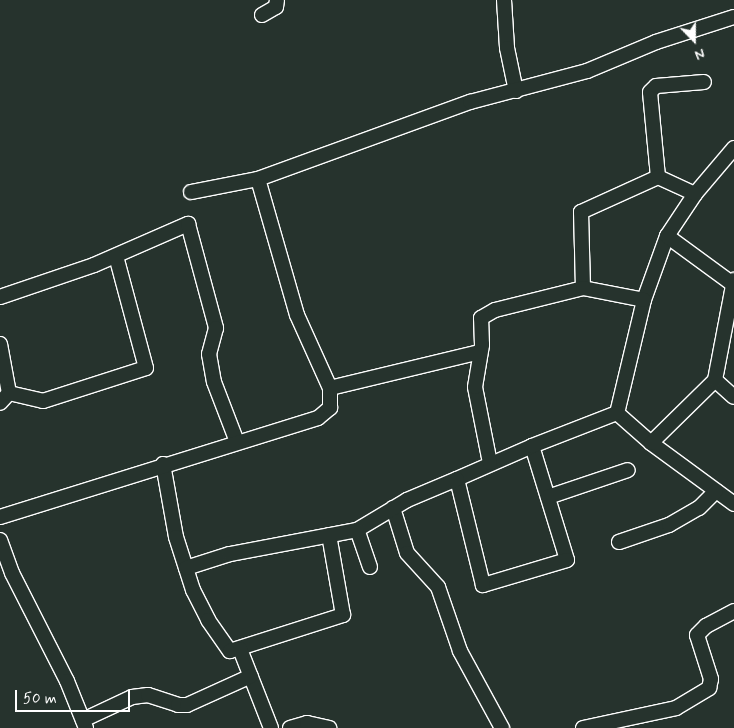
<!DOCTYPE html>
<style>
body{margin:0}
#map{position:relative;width:734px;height:728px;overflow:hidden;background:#26332d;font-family:Mynerve,sans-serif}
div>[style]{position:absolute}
.roads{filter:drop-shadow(1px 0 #fff) drop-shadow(-1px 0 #fff) drop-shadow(0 1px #fff) drop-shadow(0 -1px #fff)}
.minor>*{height:14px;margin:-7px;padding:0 7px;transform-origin:7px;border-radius:7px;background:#26332d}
span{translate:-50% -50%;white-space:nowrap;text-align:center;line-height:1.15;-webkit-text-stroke:5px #26332d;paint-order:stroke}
.north{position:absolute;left:669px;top:15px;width:50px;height:50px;-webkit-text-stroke:4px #26332d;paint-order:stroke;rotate:158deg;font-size:14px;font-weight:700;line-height:20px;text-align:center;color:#fff}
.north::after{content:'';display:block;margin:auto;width:18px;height:22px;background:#fff;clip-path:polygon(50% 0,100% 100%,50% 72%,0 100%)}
.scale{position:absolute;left:15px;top:690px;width:115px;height:22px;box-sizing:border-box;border:2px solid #fff;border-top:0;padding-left:6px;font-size:15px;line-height:18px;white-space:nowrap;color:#fff;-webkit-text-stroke:4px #26332d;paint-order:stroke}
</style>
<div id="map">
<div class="roads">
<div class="minor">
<i style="left:504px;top:0;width:48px;rotate:86.4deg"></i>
<i style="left:507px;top:48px;width:44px;rotate:78.2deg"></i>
<i style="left:262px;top:15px;width:16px;rotate:-30deg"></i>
<i style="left:276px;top:7px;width:7px;rotate:-82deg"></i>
<i style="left:734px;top:148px;width:60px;rotate:130.3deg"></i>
<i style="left:695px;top:194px;width:50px;rotate:123.7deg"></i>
<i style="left:667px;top:236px;width:68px;rotate:109.8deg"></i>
<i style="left:644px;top:300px;width:116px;rotate:103.4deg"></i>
<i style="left:617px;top:413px;width:45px;rotate:41.4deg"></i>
<i style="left:651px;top:443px;width:103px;rotate:36.3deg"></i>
<i style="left:191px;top:192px;width:68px;rotate:-11deg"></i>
<i style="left:695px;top:194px;width:41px;rotate:-155.3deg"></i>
<i style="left:658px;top:177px;width:85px;rotate:-95.4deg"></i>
<i style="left:650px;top:92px;width:8px;rotate:-45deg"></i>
<i style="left:656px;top:86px;width:48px;rotate:-4.8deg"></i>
<i style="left:667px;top:236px;width:83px;rotate:36.2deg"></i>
<i style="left:583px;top:288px;width:76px;rotate:-91.5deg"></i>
<i style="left:581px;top:212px;width:85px;rotate:-24.4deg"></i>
<i style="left:0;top:297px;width:99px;rotate:-18.8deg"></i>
<i style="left:94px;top:265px;width:103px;rotate:-23.6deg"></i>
<i style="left:188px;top:224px;width:108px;rotate:74.9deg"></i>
<i style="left:216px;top:328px;width:27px;rotate:105deg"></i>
<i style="left:209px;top:354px;width:28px;rotate:80deg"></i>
<i style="left:214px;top:382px;width:64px;rotate:69deg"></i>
<i style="left:0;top:344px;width:50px;rotate:79.6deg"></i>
<i style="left:9px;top:393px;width:13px;rotate:132deg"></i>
<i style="left:715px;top:380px;width:25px;rotate:42deg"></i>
<i style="left:330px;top:388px;width:80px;rotate:-114.3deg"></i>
<i style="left:297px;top:315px;width:141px;rotate:-106deg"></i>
<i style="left:258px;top:179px;width:226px;rotate:-20deg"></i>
<i style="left:470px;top:102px;width:121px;rotate:-14.8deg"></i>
<i style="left:587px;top:71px;width:75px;rotate:-22.8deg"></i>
<i style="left:656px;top:42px;width:82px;rotate:-17.8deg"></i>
<i style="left:9px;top:393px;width:35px;rotate:13deg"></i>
<i style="left:43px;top:401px;width:108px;rotate:-17.8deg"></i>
<i style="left:146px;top:368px;width:116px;rotate:-105deg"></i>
<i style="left:651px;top:443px;width:90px;rotate:-44.5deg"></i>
<i style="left:715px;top:380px;width:102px;rotate:-79.2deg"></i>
<i style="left:532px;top:446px;width:119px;rotate:72.9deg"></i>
<i style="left:567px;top:560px;width:88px;rotate:163.4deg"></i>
<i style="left:483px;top:585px;width:109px;rotate:-103.8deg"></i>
<i style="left:457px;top:479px;width:82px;rotate:-23.7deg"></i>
<i style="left:532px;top:446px;width:91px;rotate:-21.2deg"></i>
<i style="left:490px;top:463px;width:77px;rotate:-101.2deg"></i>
<i style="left:475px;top:387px;width:43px;rotate:-80.5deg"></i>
<i style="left:482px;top:345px;width:27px;rotate:-92deg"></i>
<i style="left:481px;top:318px;width:16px;rotate:-30deg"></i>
<i style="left:495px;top:310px;width:91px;rotate:-14deg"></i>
<i style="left:583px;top:288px;width:62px;rotate:11.1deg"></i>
<i style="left:163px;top:464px;width:74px;rotate:79.9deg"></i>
<i style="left:176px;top:537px;width:56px;rotate:72.2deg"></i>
<i style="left:193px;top:590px;width:34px;rotate:63deg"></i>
<i style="left:208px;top:620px;width:38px;rotate:55deg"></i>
<i style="left:230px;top:651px;width:119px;rotate:-17.7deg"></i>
<i style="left:343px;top:615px;width:81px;rotate:-99.9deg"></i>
<i style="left:548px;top:497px;width:84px;rotate:-18.6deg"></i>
<i style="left:393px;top:508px;width:47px;rotate:72.7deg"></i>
<i style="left:407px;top:553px;width:46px;rotate:47.6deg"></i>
<i style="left:438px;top:587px;width:68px;rotate:71deg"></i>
<i style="left:460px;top:651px;width:88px;rotate:61.4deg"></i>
<i style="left:0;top:517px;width:333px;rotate:-17.3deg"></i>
<i style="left:318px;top:418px;width:16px;rotate:-40deg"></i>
<i style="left:330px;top:408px;width:20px;rotate:-90deg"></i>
<i style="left:330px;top:388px;width:154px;rotate:-13.5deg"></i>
<i style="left:0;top:540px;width:35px;rotate:70deg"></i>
<i style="left:12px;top:573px;width:121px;rotate:63deg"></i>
<i style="left:67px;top:681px;width:51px;rotate:68deg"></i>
<i style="left:619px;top:542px;width:53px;rotate:-18.8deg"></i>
<i style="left:669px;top:525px;width:34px;rotate:-30deg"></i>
<i style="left:699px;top:508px;width:24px;rotate:-45deg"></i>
<i style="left:370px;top:567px;width:39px;rotate:-109deg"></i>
<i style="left:357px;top:530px;width:58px;rotate:-31deg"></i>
<i style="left:407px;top:500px;width:54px;rotate:-22.8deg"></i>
<i style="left:186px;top:568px;width:46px;rotate:-17.7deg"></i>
<i style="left:230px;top:554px;width:129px;rotate:-10.7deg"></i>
<i style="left:240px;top:649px;width:85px;rotate:68.6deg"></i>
<i style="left:83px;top:720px;width:54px;rotate:-25.1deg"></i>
<i style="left:132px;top:697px;width:16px;rotate:-7deg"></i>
<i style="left:148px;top:695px;width:32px;rotate:18deg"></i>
<i style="left:178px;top:705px;width:9px"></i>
<i style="left:187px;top:705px;width:70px;rotate:-24.4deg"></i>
<i style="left:290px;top:728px;width:18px;rotate:-16deg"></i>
<i style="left:307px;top:723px;width:23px;rotate:13deg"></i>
<i style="left:583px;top:728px;width:95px;rotate:-12.1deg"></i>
<i style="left:676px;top:708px;width:39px;rotate:-31deg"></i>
<i style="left:709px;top:688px;width:9px;rotate:-77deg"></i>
<i style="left:711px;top:679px;width:46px;rotate:-107.7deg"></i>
<i style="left:697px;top:635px;width:13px;rotate:-45deg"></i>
<i style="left:706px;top:626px;width:32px;rotate:-28deg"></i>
</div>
</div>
<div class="north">N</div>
<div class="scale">50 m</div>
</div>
